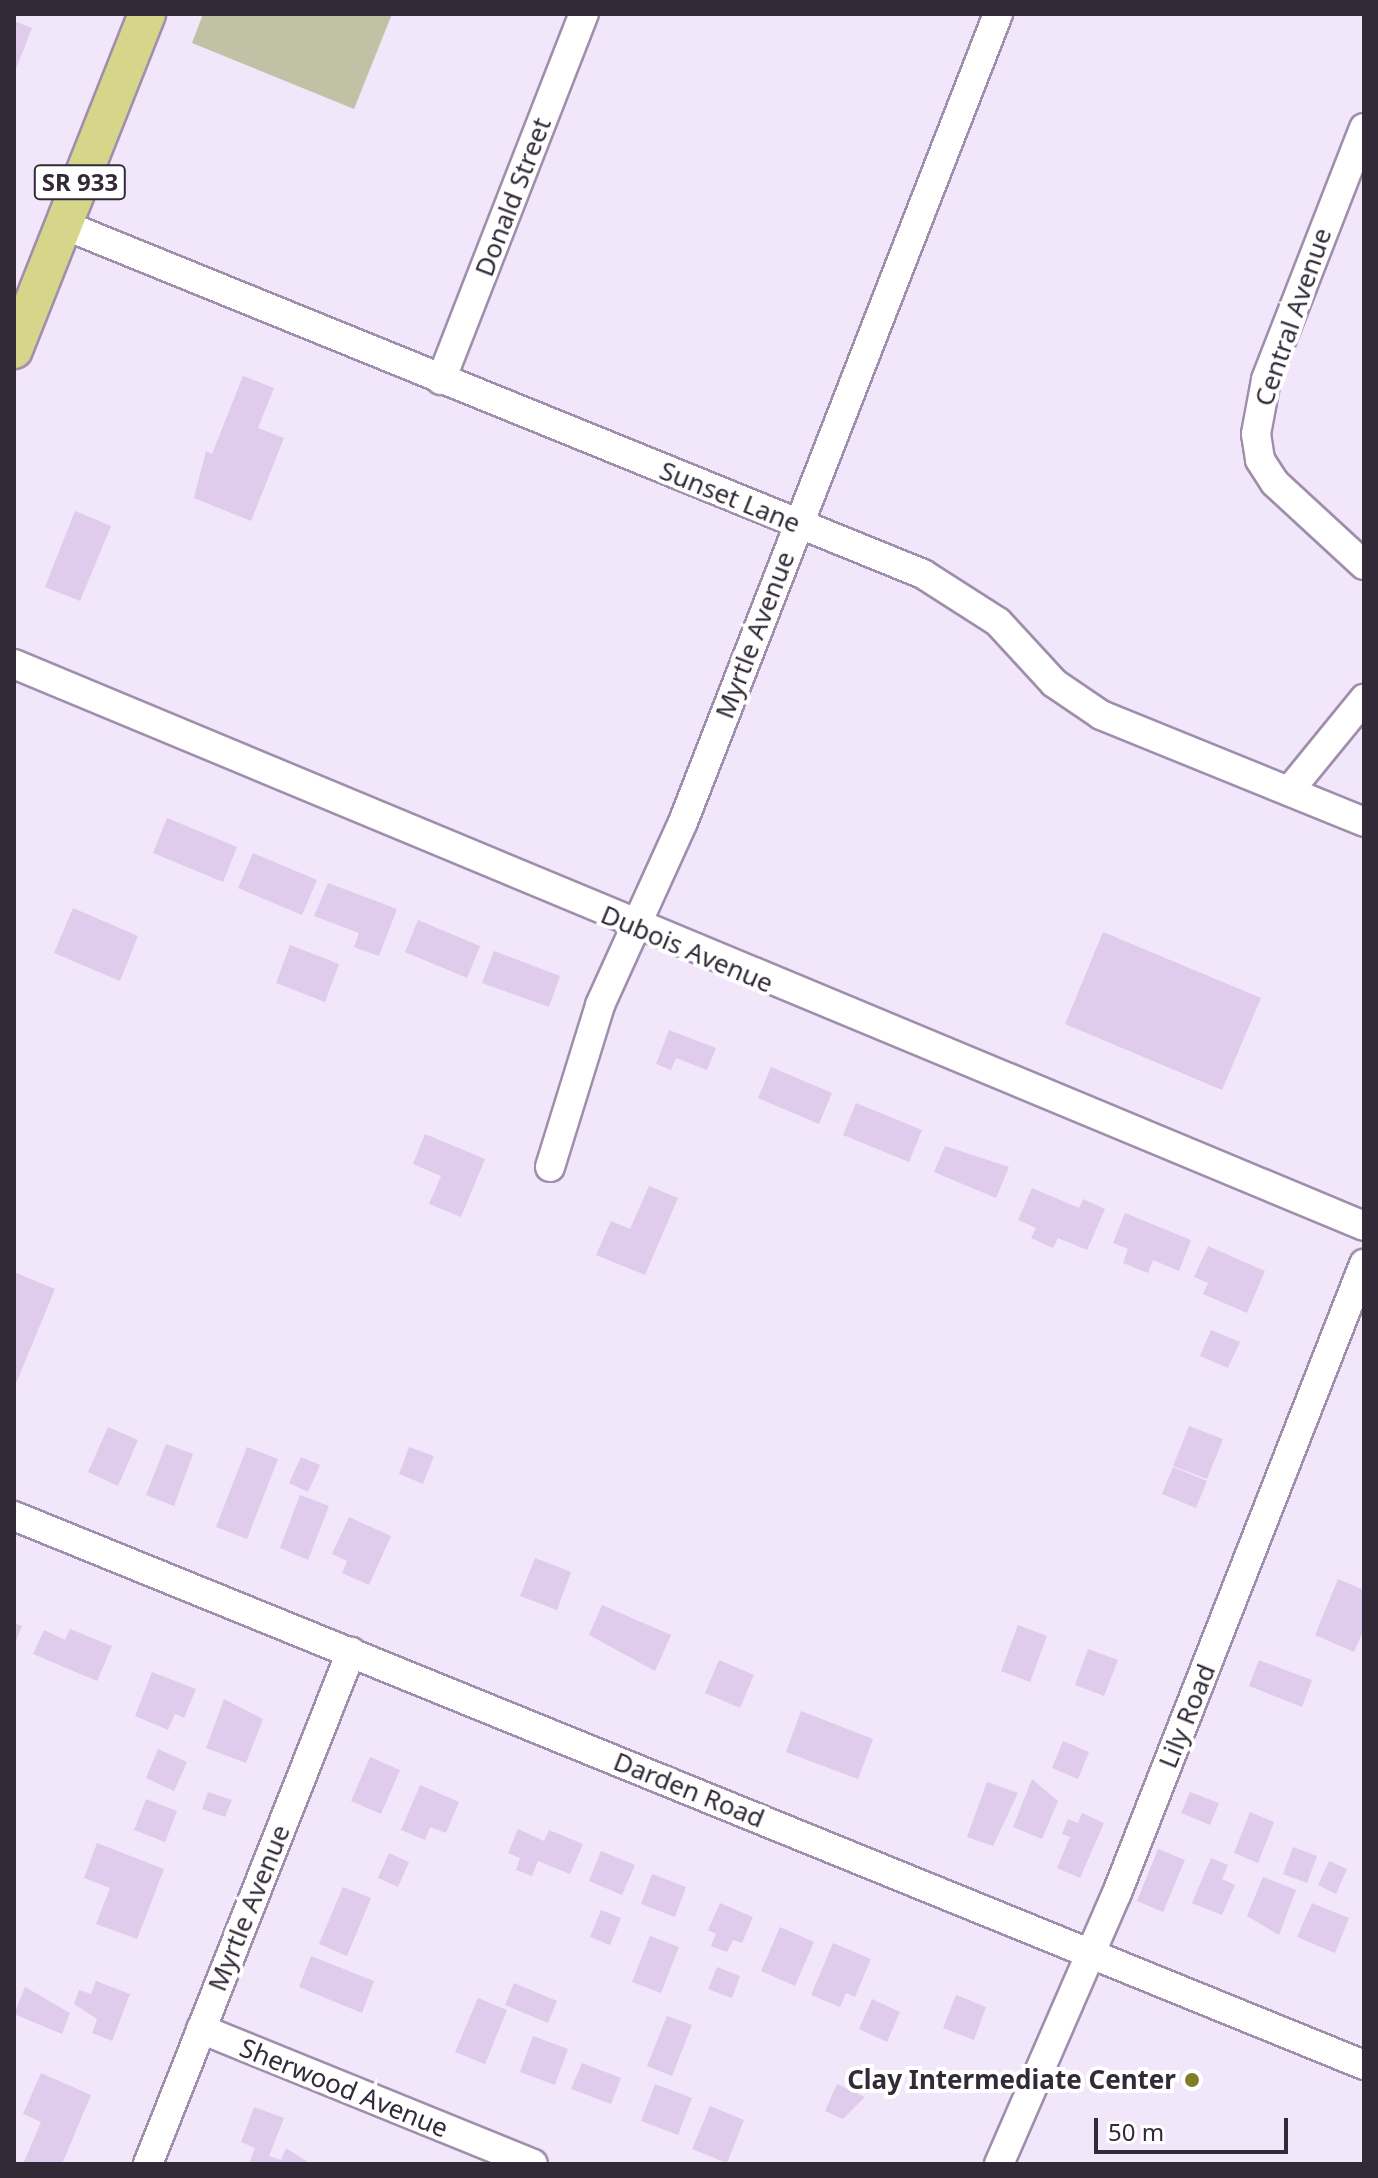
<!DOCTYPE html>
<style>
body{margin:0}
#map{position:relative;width:1378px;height:2178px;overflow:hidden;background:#f2e6fa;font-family:"Noto Sans",sans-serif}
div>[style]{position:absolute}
.green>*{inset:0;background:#c1c2a5}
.building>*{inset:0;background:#dfcbec}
.roads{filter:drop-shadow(2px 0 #a08eac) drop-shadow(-2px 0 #a08eac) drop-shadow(0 2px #a08eac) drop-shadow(0 -2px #a08eac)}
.minor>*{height:28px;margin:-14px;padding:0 14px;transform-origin:14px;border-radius:14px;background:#fff}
.major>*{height:36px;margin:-18px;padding:0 18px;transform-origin:18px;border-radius:18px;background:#d6d68b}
.dots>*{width:22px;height:22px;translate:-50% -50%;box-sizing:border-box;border:4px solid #fff;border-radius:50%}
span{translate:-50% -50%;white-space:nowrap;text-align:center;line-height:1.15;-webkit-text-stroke:8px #fff;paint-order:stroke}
.shield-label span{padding:2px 6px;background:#fff;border:2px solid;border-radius:6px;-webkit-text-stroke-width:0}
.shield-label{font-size:24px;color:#322b37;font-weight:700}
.street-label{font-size:26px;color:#322b37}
.poi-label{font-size:26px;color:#322b37;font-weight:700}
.right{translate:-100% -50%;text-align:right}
.frame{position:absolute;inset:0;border:16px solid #322b37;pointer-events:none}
.scale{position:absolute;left:1094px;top:2118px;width:194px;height:36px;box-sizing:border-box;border:4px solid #322b37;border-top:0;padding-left:10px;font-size:24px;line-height:28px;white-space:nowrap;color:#322b37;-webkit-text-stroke:6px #fff;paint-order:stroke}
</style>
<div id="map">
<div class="green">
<i style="clip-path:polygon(203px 14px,392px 14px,354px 109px,192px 43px)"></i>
</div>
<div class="building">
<i style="clip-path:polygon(14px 21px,32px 28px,14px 74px)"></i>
<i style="clip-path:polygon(243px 376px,274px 388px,258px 428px,284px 438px,251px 521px,194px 498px,206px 451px,212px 454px)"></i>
<i style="clip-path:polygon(75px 511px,111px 526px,80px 601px,45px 587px)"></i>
<i style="clip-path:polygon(167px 818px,237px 847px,223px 882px,153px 853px)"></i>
<i style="clip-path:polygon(253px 853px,317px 880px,302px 915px,238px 888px)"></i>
<i style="clip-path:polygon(328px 883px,397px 909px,379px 956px,354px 947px,359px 933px,314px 916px)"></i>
<i style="clip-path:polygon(73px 908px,138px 936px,120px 981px,54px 953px)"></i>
<i style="clip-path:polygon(418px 920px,480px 946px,467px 978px,405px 952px)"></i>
<i style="clip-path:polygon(1103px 932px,1261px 998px,1222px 1090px,1065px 1024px)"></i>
<i style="clip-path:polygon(290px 945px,339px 964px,325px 1002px,276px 983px)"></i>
<i style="clip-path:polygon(494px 951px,560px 976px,549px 1007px,482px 983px)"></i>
<i style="clip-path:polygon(669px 1030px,716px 1048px,707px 1070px,676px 1058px,671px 1070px,656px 1064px)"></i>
<i style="clip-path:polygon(771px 1067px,832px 1093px,819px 1124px,758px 1098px)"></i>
<i style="clip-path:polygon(856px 1103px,922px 1130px,909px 1162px,843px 1135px)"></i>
<i style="clip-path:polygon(425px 1134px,485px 1159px,461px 1217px,429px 1204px,441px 1176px,413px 1164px)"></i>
<i style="clip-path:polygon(945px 1146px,1009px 1167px,996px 1198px,934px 1172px)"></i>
<i style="clip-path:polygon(649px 1186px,678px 1198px,645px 1275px,596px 1255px,611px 1221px,630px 1229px)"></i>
<i style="clip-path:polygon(1032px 1188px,1079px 1208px,1083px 1199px,1105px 1209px,1087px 1250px,1058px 1238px,1053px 1248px,1031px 1238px,1036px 1228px,1018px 1220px)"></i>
<i style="clip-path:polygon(1125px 1213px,1191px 1240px,1179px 1271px,1153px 1260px,1148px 1273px,1123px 1263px,1128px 1249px,1113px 1243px)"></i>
<i style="clip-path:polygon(1208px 1246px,1265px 1271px,1247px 1313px,1203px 1294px,1208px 1283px,1194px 1277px)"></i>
<i style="clip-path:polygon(14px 1272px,55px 1289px,14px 1388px)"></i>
<i style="clip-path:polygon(1211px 1330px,1240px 1342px,1228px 1368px,1200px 1356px)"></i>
<i style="clip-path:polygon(1189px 1426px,1223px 1439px,1207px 1479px,1173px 1466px)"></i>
<i style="clip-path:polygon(108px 1427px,138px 1440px,118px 1486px,88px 1472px)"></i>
<i style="clip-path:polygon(166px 1444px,193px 1454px,174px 1506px,146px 1495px)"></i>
<i style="clip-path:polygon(247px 1447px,278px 1459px,247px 1539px,216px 1527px)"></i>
<i style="clip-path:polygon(409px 1447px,434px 1456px,423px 1484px,399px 1474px)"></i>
<i style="clip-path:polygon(301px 1457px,320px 1465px,308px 1492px,289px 1483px)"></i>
<i style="clip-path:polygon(1173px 1467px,1207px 1481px,1196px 1508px,1162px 1494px)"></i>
<i style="clip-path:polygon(300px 1495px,329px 1506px,308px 1560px,280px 1548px)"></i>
<i style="clip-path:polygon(349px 1517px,391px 1536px,369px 1585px,342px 1573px,347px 1561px,332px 1554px)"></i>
<i style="clip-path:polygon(535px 1558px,571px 1572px,557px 1610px,520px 1596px)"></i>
<i style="clip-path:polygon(1338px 1579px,1364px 1590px,1364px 1629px,1354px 1652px,1315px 1635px)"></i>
<i style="clip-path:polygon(602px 1605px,671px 1635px,655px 1671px,589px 1635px)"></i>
<i style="clip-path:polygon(14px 1623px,22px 1626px,14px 1647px)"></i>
<i style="clip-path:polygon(1018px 1625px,1047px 1636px,1030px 1682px,1001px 1671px)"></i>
<i style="clip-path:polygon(70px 1629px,112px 1646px,97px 1681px,33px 1654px,44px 1630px,65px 1640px)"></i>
<i style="clip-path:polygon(1088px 1649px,1118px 1660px,1104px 1696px,1075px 1685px)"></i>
<i style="clip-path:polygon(719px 1660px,754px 1675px,740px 1708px,705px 1693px)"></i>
<i style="clip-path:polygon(1259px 1660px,1312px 1680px,1302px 1707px,1249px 1686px)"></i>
<i style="clip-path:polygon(152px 1672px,196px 1689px,184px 1718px,175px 1714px,168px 1730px,135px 1716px)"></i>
<i style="clip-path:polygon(224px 1699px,263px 1719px,246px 1763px,206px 1748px)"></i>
<i style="clip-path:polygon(801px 1711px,873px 1739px,858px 1779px,786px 1752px)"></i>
<i style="clip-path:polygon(1063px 1741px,1089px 1752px,1078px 1779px,1052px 1768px)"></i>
<i style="clip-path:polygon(158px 1749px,187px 1762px,174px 1791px,146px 1778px)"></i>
<i style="clip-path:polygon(370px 1757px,400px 1770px,381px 1814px,351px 1801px)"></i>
<i style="clip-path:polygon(1032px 1779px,1058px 1801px,1042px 1839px,1013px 1827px)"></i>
<i style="clip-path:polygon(987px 1782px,1018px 1793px,993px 1846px,967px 1837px)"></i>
<i style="clip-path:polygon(420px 1785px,459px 1802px,446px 1833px,430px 1827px,425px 1840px,401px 1830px)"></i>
<i style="clip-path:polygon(208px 1792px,232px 1800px,225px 1817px,202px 1809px)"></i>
<i style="clip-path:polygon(1190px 1792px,1219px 1803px,1210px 1825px,1181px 1813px)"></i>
<i style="clip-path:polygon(146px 1799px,177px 1811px,165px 1842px,134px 1830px)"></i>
<i style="clip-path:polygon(1250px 1812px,1274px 1822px,1258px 1863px,1234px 1853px)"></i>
<i style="clip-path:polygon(1082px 1813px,1104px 1823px,1080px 1878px,1057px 1868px,1070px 1837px,1062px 1834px,1068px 1819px,1078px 1823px)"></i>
<i style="clip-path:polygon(518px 1829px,544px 1841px,549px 1830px,583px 1844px,570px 1874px,538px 1861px,532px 1876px,516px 1870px,520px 1858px,508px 1853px)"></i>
<i style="clip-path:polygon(97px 1843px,164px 1869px,137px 1939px,96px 1924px,110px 1888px,84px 1878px)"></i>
<i style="clip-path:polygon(1293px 1847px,1317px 1856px,1307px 1883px,1283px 1874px)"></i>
<i style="clip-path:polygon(1158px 1849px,1185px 1860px,1163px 1912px,1137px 1901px)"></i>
<i style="clip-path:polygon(601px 1851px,635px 1865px,622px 1895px,589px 1881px)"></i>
<i style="clip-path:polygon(389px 1853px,409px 1862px,398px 1887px,378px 1878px)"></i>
<i style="clip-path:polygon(1211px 1858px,1228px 1865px,1222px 1879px,1235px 1885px,1222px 1915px,1192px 1903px)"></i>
<i style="clip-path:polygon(1329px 1861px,1347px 1869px,1336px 1894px,1318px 1885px)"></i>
<i style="clip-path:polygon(652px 1874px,686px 1887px,675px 1917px,641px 1904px)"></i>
<i style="clip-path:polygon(1263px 1877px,1296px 1890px,1279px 1935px,1247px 1916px)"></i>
<i style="clip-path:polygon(343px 1887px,371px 1898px,347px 1956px,319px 1944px)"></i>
<i style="clip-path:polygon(720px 1903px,753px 1917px,742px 1943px,733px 1940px,727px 1952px,711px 1946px,716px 1934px,708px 1930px)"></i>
<i style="clip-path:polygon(1312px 1903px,1349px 1918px,1335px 1953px,1297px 1937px)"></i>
<i style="clip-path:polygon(601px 1910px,621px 1918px,610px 1945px,590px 1937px)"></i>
<i style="clip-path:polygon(780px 1927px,814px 1942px,795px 1986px,761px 1971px)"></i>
<i style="clip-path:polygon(650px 1936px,679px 1947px,661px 1993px,632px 1982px)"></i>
<i style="clip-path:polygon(833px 1943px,871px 1959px,855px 1997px,846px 1993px,840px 2007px,811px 1995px)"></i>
<i style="clip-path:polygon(311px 1956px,374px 1981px,362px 2013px,299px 1987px)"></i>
<i style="clip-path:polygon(717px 1967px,740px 1976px,732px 1998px,708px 1989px)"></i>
<i style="clip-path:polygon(96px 1981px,130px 1994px,112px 2041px,92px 2033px,97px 2019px,74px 2004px,79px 1990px,91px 1994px)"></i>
<i style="clip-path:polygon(514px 1983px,557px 2001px,548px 2023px,505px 2005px)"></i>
<i style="clip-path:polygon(25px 1987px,70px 2013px,62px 2034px,14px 2014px)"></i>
<i style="clip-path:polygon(956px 1995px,986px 2007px,974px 2040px,943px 2028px)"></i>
<i style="clip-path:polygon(478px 1998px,507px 2010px,485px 2064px,455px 2052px)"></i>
<i style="clip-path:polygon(872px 1999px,900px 2012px,887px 2042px,859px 2029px)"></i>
<i style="clip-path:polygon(667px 2016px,692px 2025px,672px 2076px,647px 2066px)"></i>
<i style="clip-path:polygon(533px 2036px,568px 2049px,555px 2085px,520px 2072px)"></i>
<i style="clip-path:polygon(582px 2063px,621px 2078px,611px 2104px,571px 2089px)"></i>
<i style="clip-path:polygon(41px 2073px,91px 2095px,62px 2164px,23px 2164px,41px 2122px,23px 2114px)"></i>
<i style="clip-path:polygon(655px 2084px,692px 2098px,678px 2135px,641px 2121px)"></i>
<i style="clip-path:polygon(837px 2084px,865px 2097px,843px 2119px,825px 2111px)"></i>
<i style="clip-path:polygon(710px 2106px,744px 2120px,727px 2163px,692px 2149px)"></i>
<i style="clip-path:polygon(254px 2107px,284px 2118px,269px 2156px,281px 2160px,286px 2148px,311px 2164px,249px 2164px,255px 2148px,241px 2142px)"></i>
</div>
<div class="roads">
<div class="minor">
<i style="left:1364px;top:128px;width:270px;rotate:111.3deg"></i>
<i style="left:1266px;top:380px;width:55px;rotate:100.5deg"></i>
<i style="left:1256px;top:434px;width:26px;rotate:81deg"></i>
<i style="left:1260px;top:460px;width:27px;rotate:57deg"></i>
<i style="left:1275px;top:483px;width:121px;rotate:42.7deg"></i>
<i style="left:64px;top:225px;width:927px;rotate:22.11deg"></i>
<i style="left:923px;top:574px;width:89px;rotate:32.6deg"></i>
<i style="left:998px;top:622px;width:83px;rotate:47.4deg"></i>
<i style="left:1054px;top:683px;width:57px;rotate:34.2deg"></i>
<i style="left:1101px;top:715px;width:284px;rotate:22.1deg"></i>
<i style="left:441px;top:380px;width:393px;rotate:-68.7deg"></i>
<i style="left:14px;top:664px;width:1462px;rotate:22.6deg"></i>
<i style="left:1289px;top:791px;width:119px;rotate:-50.8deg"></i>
<i style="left:550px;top:1167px;width:170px;rotate:-72.8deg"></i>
<i style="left:600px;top:1005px;width:201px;rotate:-65.6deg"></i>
<i style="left:683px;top:822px;width:867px;rotate:-68.7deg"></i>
<i style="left:14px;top:1516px;width:1457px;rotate:22.13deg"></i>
<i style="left:201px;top:2029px;width:358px;rotate:22.1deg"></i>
<i style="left:148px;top:2164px;width:551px;rotate:-68.37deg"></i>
<i style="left:999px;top:2164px;width:296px;rotate:-66.5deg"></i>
<i style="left:1117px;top:1893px;width:676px;rotate:-68.56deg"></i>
</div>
<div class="major">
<i style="left:14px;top:350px;width:361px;rotate:-68.4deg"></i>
</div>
</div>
<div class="dots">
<i style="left:1192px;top:2080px;background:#7f7e27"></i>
</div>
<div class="shield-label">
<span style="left:80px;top:182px">SR 933</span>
</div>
<div class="street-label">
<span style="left:513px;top:197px;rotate:-69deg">Donald Street</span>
<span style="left:1293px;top:317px;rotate:-71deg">Central Avenue</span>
<span style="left:730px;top:497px;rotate:22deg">Sunset Lane</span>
<span style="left:755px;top:635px;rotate:-69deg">Myrtle Avenue</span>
<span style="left:687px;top:949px;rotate:23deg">Dubois Avenue</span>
<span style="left:1187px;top:1716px;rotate:-68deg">Lily Road</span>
<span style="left:689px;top:1790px;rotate:22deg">Darden Road</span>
<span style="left:249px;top:1908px;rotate:-68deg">Myrtle Avenue</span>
<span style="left:344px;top:2088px;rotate:22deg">Sherwood Avenue</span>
</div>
<div class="poi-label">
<span class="right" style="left:1176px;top:2080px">Clay Intermediate Center</span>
</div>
<div class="frame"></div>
<div class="scale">50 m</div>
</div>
